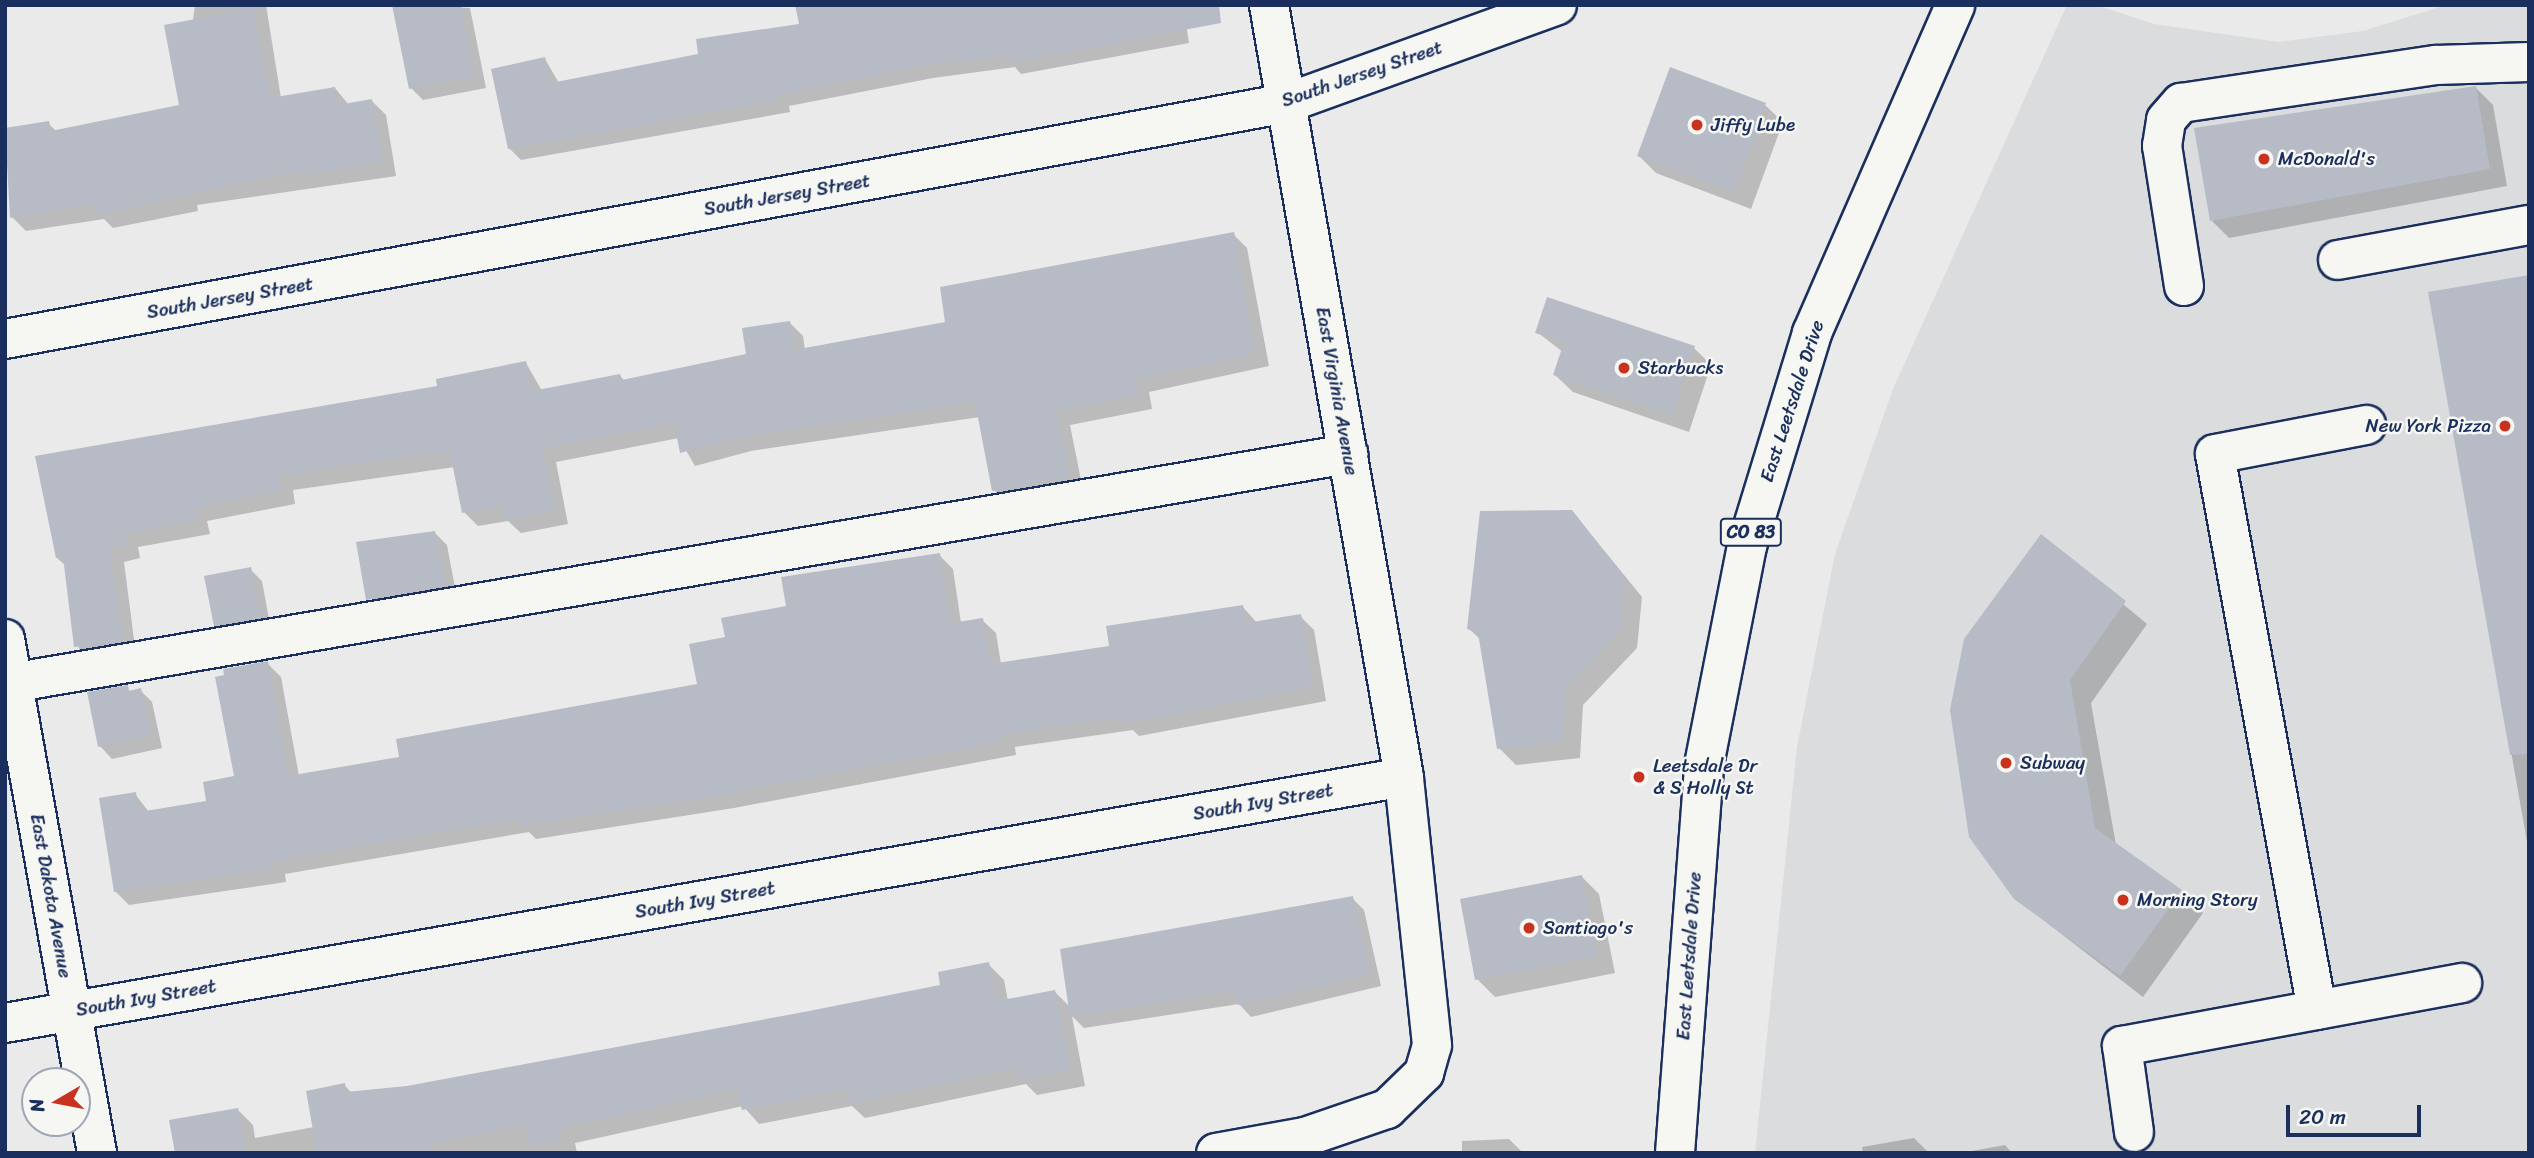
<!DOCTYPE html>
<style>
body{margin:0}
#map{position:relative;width:2534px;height:1158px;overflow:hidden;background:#e9eae9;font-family:Sriracha,sans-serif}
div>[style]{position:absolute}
.built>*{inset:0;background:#dadcde}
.shadow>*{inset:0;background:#0003}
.building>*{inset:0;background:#b6bbc6}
.roads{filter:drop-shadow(2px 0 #1b2f5e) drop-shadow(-2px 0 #1b2f5e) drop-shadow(0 2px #1b2f5e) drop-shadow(0 -2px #1b2f5e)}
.minor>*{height:38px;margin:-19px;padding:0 19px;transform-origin:19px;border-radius:19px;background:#f6f6f2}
.major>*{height:38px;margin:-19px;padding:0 19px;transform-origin:19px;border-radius:19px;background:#f6f6f2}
.dots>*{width:19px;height:19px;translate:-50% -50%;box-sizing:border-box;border:4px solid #f6f6f2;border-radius:50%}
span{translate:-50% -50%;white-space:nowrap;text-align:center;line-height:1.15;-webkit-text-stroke:5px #f6f6f2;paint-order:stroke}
.shield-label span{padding:2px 5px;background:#f6f6f2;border:2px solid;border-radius:5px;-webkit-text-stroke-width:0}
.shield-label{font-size:18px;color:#1b2f5e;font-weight:700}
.street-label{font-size:19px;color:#1b2f5e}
.poi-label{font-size:19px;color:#1b2f5e}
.left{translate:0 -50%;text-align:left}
.right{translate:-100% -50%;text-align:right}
.frame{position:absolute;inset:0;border:7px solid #1b2f5e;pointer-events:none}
.north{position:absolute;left:21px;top:1067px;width:70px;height:70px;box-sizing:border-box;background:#f6f6f2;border:2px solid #9ea6b7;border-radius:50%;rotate:260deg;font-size:19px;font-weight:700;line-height:28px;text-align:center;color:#1b2f5e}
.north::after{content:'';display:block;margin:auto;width:24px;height:32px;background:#c8321e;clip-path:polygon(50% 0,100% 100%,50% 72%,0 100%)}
.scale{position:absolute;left:2286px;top:1105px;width:135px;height:32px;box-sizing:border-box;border:4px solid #1b2f5e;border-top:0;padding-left:9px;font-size:21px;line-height:24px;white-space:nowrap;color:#1b2f5e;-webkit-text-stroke:5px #f6f6f2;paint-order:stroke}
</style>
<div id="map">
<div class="built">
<i style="clip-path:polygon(2067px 5px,2096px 5px,2154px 24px,2278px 42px,2363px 31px,2446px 5px,2529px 5px,2529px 1153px,1755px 1153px,1797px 747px,1835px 554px,1893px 389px)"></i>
</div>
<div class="shadow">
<i style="clip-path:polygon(195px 5px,266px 5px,281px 98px,335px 88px,349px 105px,372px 101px,386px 115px,396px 176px,197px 205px,198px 211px,113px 228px,104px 219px,26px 231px,12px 217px,5px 130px,48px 123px,57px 132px,181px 106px)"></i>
<i style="clip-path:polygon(415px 5px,470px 8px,486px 88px,423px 100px,411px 88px)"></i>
<i style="clip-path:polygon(1183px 5px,1189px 43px,1021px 74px,1015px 67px,933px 78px,789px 106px,790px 112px,521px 160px,509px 148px,545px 59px,559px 83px)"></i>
<i style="clip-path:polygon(1671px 69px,1765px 105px,1783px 122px,1751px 209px,1656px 173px,1639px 156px)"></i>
<i style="clip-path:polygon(2475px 87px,2493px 105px,2507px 186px,2229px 238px,2212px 221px)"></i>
<i style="clip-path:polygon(1233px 234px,1247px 248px,1269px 366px,1149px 392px,1152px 409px,1070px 425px,1083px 490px,1008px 504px,994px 490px,980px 417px,751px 451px,695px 466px,679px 438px,556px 462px,568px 524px,521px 533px,508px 521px,478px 526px,464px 512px,455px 467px,293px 490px,295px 504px,207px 521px,210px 534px,138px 547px,140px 558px,124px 562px,136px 655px,93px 663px,79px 649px,66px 566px,57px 558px,439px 387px,526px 363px,542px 391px,620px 376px,625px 381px,748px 356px,789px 322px,803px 336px,805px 350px,947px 324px)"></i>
<i style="clip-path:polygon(2529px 277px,2529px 853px,2430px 293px)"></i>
<i style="clip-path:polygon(1537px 332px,1694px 348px,1711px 365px,1689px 432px,1573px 392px,1555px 375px,1563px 352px)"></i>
<i style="clip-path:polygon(1572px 511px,1642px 597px,1637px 648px,1583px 705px,1580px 758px,1516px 765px,1499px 748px,1481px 640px,1468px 628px)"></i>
<i style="clip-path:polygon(435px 533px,447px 545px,457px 598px,385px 610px,373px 598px)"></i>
<i style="clip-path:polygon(2041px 536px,2147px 624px,2091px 703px,2116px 845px,2203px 913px,2143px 997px,2015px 898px)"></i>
<i style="clip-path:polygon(939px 555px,953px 569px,961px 623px,982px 620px,996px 633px,1001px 664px,1111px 648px,1108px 627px,1242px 606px,1257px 623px,1300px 616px,1314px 630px,1326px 701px,1139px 736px,1133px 730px,1015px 747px,1016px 755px,734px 808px,536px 839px,529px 832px,285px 874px,286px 882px,129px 905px,115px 891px,135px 794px,149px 812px,208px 803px,236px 778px,267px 663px,281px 677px,299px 776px,401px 759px,699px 686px,727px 639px,788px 607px,783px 578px)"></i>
<i style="clip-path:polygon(250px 569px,262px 581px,271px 630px,228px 637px,216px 625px)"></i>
<i style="clip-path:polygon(140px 690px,152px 702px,162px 748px,112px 759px,100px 746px,89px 694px)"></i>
<i style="clip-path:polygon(1582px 877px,1599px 894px,1615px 973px,1495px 997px,1477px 979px)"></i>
<i style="clip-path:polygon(1352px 898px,1364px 910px,1381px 986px,1251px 1017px,1239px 1004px,1084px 1028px,1072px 1016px,1085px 1086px,1037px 1095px,1026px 1084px,865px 1118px,852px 1106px,759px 1124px,743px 1106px,575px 1143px,577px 1153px,177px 1153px,238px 1110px,253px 1125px,255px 1138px,314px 1127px,344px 1085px,352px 1093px,408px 1087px,942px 987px,988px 964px,1004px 980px,1008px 1001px,1055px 992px,1070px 1007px)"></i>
<i style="clip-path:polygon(1914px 1138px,1929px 1153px,1863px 1153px,1862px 1147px)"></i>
<i style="clip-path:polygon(1509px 1139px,1523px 1153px,1462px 1153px,1462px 1141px)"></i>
<i style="clip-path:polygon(2005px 1145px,2012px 1153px,1961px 1153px)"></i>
</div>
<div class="building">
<i style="clip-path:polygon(392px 5px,461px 5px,475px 76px,409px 89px)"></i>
<i style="clip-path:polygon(795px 5px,1219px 5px,1221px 23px,1008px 63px,1007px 55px,920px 66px,778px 95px,779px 100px,508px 149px,491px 69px,545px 57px,551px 83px,698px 54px,696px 39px,799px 24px)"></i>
<i style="clip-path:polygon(253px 8px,270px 98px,335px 87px,338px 105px,372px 99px,383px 162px,300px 176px,299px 170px,97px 215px,95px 204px,10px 218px,5px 128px,49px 121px,51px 131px,179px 105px,164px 25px)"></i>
<i style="clip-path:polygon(1670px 67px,1766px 103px,1734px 192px,1637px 156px)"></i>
<i style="clip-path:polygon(2476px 86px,2490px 169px,2210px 221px,2194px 128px)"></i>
<i style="clip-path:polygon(1234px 232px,1256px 353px,1136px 379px,1139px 395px,1057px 411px,1070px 476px,992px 491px,975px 402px,736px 438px,680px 453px,674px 423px,543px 448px,555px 510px,505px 520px,502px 505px,462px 513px,450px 452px,348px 464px,279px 477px,282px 490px,194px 508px,197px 520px,125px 534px,127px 545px,110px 548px,123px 642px,74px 647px,63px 557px,56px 558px,35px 456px,437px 386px,436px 379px,526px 361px,532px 391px,620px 374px,622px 380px,746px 354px,742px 328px,790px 321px,794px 350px,945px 322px,940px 287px)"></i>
<i style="clip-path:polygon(2529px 275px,2529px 754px,2510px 755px,2428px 292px)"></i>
<i style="clip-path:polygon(1547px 297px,1695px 346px,1672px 415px,1553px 375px,1564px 342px,1535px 333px)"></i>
<i style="clip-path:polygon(1572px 510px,1625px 578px,1620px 630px,1566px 687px,1563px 741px,1497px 749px,1478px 633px,1467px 629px,1480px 511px)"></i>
<i style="clip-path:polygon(435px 531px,446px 586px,366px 600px,356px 542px)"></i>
<i style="clip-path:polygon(2041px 534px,2126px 601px,2070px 680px,2095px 828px,2182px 890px,2120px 976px,2014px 899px,1969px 837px,1950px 710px,1964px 639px)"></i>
<i style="clip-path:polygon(940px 553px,951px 623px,983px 618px,990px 664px,1109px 646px,1106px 626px,1243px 605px,1246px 623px,1301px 614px,1313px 687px,1124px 724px,1122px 717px,1002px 734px,1003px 741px,720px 795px,520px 826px,519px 819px,272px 861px,273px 869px,114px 892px,99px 798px,136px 792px,139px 812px,206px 801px,203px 782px,234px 776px,215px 677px,224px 675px,223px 669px,268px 661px,288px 776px,399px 757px,396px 739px,697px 684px,689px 644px,725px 637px,721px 618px,786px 606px,781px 577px)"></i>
<i style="clip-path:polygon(251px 567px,261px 618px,214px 626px,204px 576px)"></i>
<i style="clip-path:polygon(128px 685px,129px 691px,141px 688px,151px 736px,98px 747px,87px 692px)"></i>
<i style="clip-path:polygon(1582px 875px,1598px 956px,1475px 980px,1460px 899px)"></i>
<i style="clip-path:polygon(1353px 896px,1370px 974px,1238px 1005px,1235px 991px,1070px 1017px,1060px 949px)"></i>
<i style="clip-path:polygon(989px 962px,997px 1001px,1055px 990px,1070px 1071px,1020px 1080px,1017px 1068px,848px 1104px,845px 1089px,742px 1110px,737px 1089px,560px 1128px,563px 1140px,530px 1146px,525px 1125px,430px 1143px,431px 1153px,317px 1153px,306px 1091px,345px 1083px,346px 1092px,407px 1086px,809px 1011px,940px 985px,938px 972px)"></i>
<i style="clip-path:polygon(238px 1108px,246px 1153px,175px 1153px,169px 1120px)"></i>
</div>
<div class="roads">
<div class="minor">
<i style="left:2338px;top:260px;width:194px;rotate:-10.4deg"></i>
<i style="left:2184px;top:286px;width:142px;rotate:-98.9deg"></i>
<i style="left:2162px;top:146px;width:26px;rotate:-81deg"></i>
<i style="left:2166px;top:120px;width:23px;rotate:-49deg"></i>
<i style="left:2181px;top:103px;width:258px;rotate:-8.5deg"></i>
<i style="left:2436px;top:65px;width:93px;rotate:-1.8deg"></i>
<i style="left:5px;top:339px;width:1304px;rotate:-10.43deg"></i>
<i style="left:1287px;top:103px;width:287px;rotate:-19.9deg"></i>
<i style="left:5px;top:639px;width:522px;rotate:79.85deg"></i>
<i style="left:5px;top:684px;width:1363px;rotate:-9.72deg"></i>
<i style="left:2317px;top:1010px;width:565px;rotate:-100.4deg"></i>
<i style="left:2215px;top:454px;width:154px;rotate:-10.9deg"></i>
<i style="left:5px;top:1023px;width:1420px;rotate:-9.97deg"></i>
<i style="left:2134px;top:1132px;width:87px;rotate:-97.9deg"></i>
<i style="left:2122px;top:1046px;width:346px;rotate:-10.5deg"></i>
<i style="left:1216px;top:1153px;width:90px;rotate:-10.2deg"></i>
<i style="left:1305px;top:1137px;width:87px;rotate:-18.9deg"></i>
<i style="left:1387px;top:1109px;width:52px;rotate:-44.2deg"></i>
<i style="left:1424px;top:1073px;width:29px;rotate:-74deg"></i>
<i style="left:1432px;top:1045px;width:269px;rotate:-96deg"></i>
<i style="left:1404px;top:777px;width:784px;rotate:-99.92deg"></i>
</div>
<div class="major">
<i style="left:1675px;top:1153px;width:389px;rotate:-85.7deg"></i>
<i style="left:1704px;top:765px;width:223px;rotate:-78.9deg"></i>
<i style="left:1747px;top:546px;width:223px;rotate:-73deg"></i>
<i style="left:1812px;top:333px;width:358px;rotate:-66.4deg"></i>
</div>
</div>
<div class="dots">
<i style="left:1697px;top:125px;background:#c8321e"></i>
<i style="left:2264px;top:159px;background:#c8321e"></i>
<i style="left:1624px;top:368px;background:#c8321e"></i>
<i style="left:2505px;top:426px;background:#c8321e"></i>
<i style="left:2006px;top:763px;background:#c8321e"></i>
<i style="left:1639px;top:777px;background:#c8321e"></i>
<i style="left:2123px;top:900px;background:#c8321e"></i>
<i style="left:1529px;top:928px;background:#c8321e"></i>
</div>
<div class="shield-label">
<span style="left:1751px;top:532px">CO 83</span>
</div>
<div class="street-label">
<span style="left:1362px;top:74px;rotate:-19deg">South Jersey Street</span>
<span style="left:787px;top:195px;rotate:-10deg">South Jersey Street</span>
<span style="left:230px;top:298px;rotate:-10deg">South Jersey Street</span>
<span style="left:1337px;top:391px;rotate:80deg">East Virginia Avenue</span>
<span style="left:1792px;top:401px;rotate:-72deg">East Leetsdale Drive</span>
<span style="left:1263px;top:802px;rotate:-10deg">South Ivy Street</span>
<span style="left:51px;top:896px;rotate:80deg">East Dakota Avenue</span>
<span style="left:705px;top:900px;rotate:-10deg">South Ivy Street</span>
<span style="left:1689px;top:956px;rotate:-86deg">East Leetsdale Drive</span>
<span style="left:146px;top:998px;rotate:-10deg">South Ivy Street</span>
</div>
<div class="poi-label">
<span class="left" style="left:1711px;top:125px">Jiffy Lube</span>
<span class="left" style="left:2278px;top:159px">McDonald's</span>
<span class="left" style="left:1638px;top:368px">Starbucks</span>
<span class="right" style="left:2491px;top:426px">New York Pizza</span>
<span class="left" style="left:2020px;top:763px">Subway</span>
<span class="left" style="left:1653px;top:777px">Leetsdale Dr<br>&amp; S Holly St</span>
<span class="left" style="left:2137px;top:900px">Morning Story</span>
<span class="left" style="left:1543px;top:928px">Santiago's</span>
</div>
<div class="frame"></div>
<div class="north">N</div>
<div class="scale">20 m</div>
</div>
